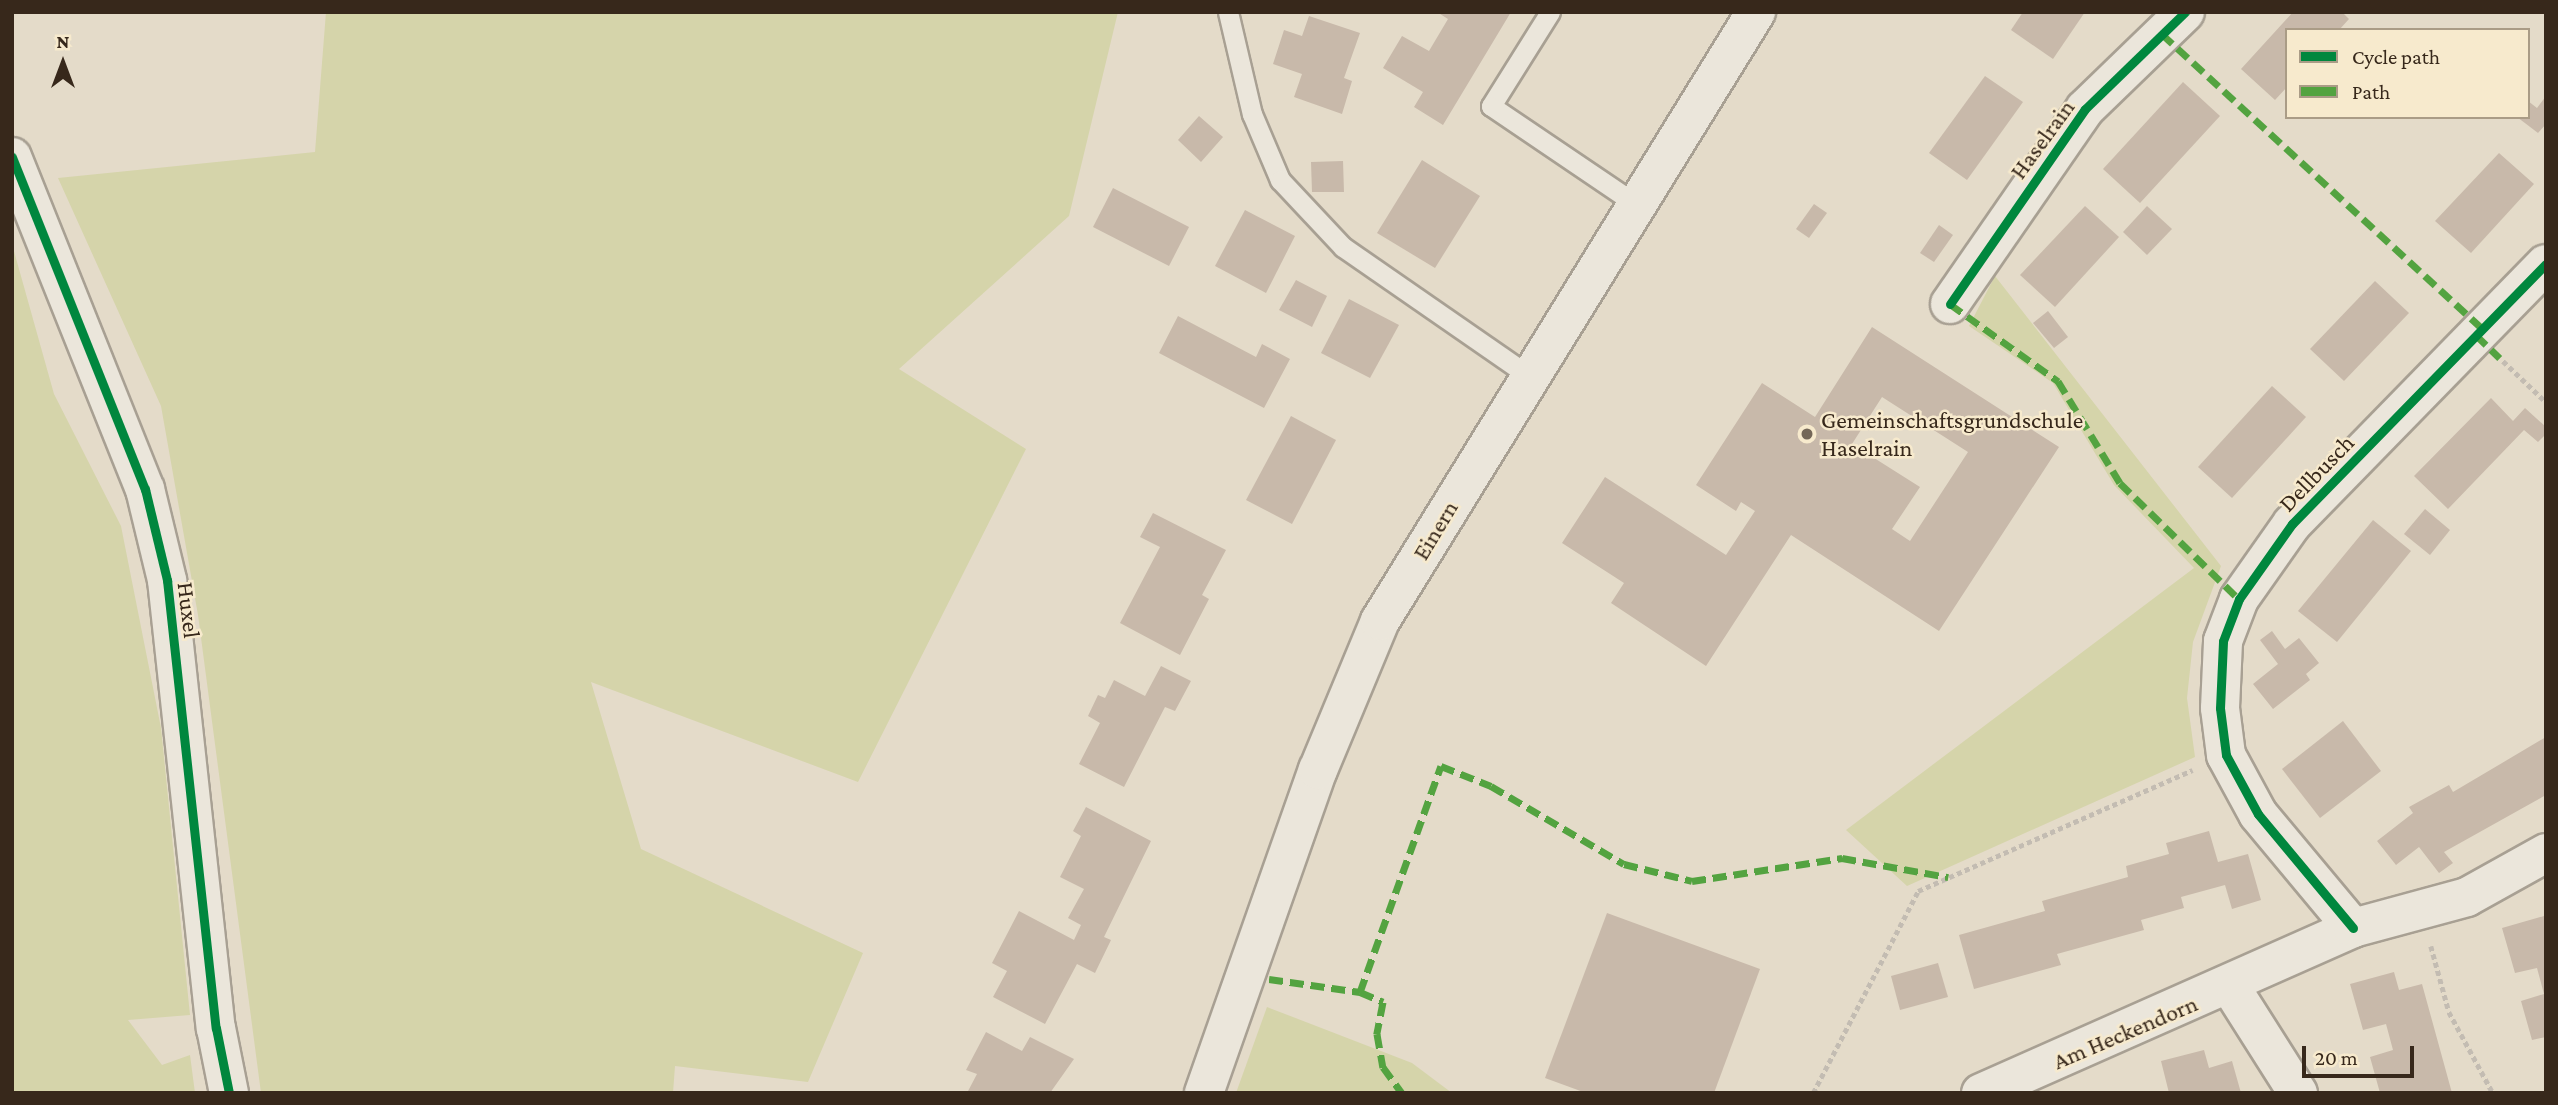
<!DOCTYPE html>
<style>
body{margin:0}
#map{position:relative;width:2558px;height:1105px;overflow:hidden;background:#e4dbc9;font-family:"Crimson Pro",serif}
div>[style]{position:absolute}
.green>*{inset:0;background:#d5d4aa}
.building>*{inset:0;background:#c8b9aa}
.path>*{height:4.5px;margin-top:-2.25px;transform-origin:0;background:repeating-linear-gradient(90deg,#c3bcb2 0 5px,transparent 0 8.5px)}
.roads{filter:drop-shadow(2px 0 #a8a093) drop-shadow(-2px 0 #a8a093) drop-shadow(0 2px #a8a093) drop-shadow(0 -2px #a8a093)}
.service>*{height:19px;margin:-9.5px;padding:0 9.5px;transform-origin:9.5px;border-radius:9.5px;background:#ebe6db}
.minor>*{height:38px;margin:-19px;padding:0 19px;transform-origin:19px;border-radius:19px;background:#ebe6db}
.tertiary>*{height:38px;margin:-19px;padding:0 19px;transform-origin:19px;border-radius:19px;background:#ebe6db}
.secondary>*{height:38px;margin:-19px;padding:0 19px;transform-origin:19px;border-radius:19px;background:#ebe6db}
.quiet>*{height:7px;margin-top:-3.5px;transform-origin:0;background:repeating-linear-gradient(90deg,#53a340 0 14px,transparent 0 21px)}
.cycleway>*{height:9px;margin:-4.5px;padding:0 4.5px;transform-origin:4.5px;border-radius:4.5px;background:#00873e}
.dots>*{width:19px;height:19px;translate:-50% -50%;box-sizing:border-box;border:4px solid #f7eacd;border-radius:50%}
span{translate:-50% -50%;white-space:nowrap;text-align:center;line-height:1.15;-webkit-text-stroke:5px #f7eacd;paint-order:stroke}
.street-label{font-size:24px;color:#37281b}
.poi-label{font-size:24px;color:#37281b}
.left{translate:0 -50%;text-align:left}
.frame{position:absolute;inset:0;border:14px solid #37281b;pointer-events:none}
.legend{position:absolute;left:2285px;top:28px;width:245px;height:91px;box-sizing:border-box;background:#f7eacd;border:2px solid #aa9c86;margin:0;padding:9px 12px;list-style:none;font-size:21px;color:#37281b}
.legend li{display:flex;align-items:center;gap:14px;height:35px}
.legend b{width:35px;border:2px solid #aa9c86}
.north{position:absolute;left:28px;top:28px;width:70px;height:70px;-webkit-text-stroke:5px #f7eacd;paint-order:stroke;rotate:0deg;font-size:19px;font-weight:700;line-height:28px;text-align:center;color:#37281b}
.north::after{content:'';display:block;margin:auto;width:24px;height:32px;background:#37281b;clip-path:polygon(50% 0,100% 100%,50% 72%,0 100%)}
.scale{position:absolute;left:2302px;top:1046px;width:112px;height:32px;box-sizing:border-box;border:4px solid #37281b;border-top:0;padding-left:9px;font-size:21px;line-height:24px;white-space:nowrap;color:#37281b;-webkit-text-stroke:5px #f7eacd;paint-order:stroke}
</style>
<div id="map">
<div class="green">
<i style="clip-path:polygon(326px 12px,1118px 12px,1069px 216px,899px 369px,1026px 449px,858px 782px,591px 682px,641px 849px,863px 953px,808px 1082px,675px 1066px,673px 1093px,261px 1093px,198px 615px,161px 406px,58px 178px,315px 152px)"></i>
<i style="clip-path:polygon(12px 244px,54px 394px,121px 526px,161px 728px,190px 1015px,128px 1020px,162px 1065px,190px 1055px,195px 1093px,12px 1093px)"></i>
<i style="clip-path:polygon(1995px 276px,2221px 566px,2193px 642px,2187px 698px,2195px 757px,1907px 886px,1846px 830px,2194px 568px,2114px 485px,2053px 383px,1969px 326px)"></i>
<i style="clip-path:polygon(1267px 1007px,1412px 1063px,1452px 1093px,1236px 1093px)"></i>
</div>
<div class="building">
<i style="clip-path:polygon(1437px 12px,1511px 12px,1443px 125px,1414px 107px,1423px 92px,1383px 68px,1402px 36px,1429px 51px,1448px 19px)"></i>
<i style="clip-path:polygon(2023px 12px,2085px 12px,2053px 59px,2011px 30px)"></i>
<i style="clip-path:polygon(2293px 12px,2342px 12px,2349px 19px,2339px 30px,2287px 30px,2287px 87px,2275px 100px,2241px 69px)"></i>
<i style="clip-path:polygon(1309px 16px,1360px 33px,1344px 78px,1352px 81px,1342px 114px,1294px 97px,1302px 74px,1273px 64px,1284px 30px,1302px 36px)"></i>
<i style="clip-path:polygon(1985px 76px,2023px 102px,1967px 180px,1929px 153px)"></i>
<i style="clip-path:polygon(2183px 82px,2220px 116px,2140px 203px,2103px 169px)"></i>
<i style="clip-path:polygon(2546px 96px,2546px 124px,2538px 133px,2517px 117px,2528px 117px,2528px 101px,2537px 108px)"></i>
<i style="clip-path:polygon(1199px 116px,1223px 137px,1201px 162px,1178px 140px)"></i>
<i style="clip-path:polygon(2499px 153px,2534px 184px,2471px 253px,2435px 221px)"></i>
<i style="clip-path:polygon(1422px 160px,1480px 196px,1435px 268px,1377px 233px)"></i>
<i style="clip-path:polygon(1343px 161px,1344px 192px,1312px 192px,1311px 162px)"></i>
<i style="clip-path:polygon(1113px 188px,1189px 227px,1169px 266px,1093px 227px)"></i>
<i style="clip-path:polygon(1814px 204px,1827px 213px,1809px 238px,1796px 229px)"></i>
<i style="clip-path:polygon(2085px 206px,2119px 237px,2055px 307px,2020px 275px)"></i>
<i style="clip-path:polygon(2147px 206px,2172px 229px,2147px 255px,2123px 232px)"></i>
<i style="clip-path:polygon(1245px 210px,1295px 236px,1266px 293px,1215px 266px)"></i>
<i style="clip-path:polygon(1939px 225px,1953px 235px,1934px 262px,1920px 253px)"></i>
<i style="clip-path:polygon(1296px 280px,1327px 296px,1312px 327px,1279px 310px)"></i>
<i style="clip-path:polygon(2375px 281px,2409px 313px,2344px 381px,2310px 349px)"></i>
<i style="clip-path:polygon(1349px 299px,1399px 325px,1370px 378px,1321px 353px)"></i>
<i style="clip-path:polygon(2048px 311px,2068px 337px,2054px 348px,2033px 323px)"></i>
<i style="clip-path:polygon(1178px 316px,1256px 357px,1262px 344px,1290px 359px,1264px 408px,1159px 353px)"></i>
<i style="clip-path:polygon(evenodd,1872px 327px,2059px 447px,1939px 631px,1791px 535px,1706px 666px,1611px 603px,1624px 583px,1562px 543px,1605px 477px,1726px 555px,1755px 511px,1741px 502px,1736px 511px,1696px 485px,1762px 383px,1815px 417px,1872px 327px,1882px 397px,1968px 452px,1910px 541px,1892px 529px,1920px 487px,1852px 444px,1882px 397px)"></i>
<i style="clip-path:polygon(2272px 386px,2306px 417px,2232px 498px,2198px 467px)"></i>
<i style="clip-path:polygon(2491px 398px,2513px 421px,2525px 408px,2546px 427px,2546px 434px,2538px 442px,2524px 430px,2448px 509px,2414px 476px)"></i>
<i style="clip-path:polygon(1291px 416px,1336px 440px,1292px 524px,1246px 500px)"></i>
<i style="clip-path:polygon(2425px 509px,2450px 530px,2430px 555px,2404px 534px)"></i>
<i style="clip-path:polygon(1153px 513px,1226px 550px,1202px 595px,1209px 599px,1180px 655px,1120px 623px,1160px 547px,1140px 537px)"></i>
<i style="clip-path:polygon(2373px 520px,2411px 551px,2337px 642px,2298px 611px)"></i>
<i style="clip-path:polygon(2272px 631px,2285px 649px,2299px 638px,2319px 663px,2306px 674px,2310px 680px,2273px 709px,2253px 684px,2278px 664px,2260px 640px)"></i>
<i style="clip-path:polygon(1161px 666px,1191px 681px,1175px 711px,1165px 707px,1124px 787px,1079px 764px,1100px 723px,1088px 716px,1098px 695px,1105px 698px,1114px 680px,1145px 696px)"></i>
<i style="clip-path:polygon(2343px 721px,2381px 771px,2320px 818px,2282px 769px)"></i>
<i style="clip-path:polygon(2546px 737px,2546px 795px,2444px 852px,2453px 863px,2439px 873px,2419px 847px,2396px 865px,2377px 841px,2413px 813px,2409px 807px,2449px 785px,2453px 792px)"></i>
<i style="clip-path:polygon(1086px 807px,1151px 841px,1104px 937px,1111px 940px,1095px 973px,1077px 964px,1045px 1024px,993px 997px,1007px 971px,992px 963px,1019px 911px,1074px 940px,1081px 925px,1068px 918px,1084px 889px,1060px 877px,1081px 836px,1073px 831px)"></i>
<i style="clip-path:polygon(2209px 831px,2218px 862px,2248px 854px,2261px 900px,2232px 909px,2225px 885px,2181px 897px,2184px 908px,2141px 920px,2144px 930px,2057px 954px,2061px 965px,1974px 989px,1959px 935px,2045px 911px,2042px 901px,2128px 877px,2126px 866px,2169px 854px,2166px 843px)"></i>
<i style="clip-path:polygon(1607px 913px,1760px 969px,1714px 1093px,1586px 1093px,1545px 1078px)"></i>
<i style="clip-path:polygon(2544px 916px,2546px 1037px,2532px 1040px,2521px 1001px,2544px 994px,2537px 968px,2515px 973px,2502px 928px)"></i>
<i style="clip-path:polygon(1938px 963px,1948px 997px,1900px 1010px,1891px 976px)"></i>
<i style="clip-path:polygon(2394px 972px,2399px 990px,2422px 984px,2452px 1093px,2380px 1093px,2370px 1057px,2393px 1050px,2386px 1024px,2363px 1030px,2350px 984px)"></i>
<i style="clip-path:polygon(986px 1032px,1022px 1051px,1030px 1037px,1074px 1059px,1050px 1093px,967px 1093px,977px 1074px,966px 1070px)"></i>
<i style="clip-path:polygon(2204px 1050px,2209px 1068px,2232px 1061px,2241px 1093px,2169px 1093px,2161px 1061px)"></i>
</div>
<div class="path">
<i style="left:2503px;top:361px;width:59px;rotate:43.6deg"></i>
<i style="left:2431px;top:946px;width:68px;rotate:74.7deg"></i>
<i style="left:2449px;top:1012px;width:92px;rotate:61.5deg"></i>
<i style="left:1813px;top:1093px;width:228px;rotate:-62.5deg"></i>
<i style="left:1918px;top:891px;width:300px;rotate:-23.8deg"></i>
</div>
<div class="roads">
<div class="service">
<i style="left:1228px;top:12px;width:105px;rotate:76.8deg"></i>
<i style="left:1252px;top:114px;width:72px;rotate:67deg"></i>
<i style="left:1280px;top:180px;width:92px;rotate:46.8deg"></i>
<i style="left:1343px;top:247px;width:226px;rotate:34.7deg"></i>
<i style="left:1550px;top:12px;width:111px;rotate:122.1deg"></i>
<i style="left:1491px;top:106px;width:176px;rotate:34.1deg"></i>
</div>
<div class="minor">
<i style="left:1950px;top:304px;width:237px;rotate:-55.3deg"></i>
<i style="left:2085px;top:109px;width:139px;rotate:-44.1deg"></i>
<i style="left:2353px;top:928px;width:148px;rotate:-129.8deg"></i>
<i style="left:2258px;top:814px;width:67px;rotate:-118.5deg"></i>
<i style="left:2226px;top:755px;width:47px;rotate:-97.3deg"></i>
<i style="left:2220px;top:708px;width:67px;rotate:-87.4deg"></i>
<i style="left:2223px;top:641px;width:45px;rotate:-69.1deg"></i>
<i style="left:2239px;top:599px;width:92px;rotate:-54.8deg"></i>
<i style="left:2292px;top:524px;width:363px;rotate:-45.7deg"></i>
<i style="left:2230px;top:986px;width:127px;rotate:57.6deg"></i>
<i style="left:1981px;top:1093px;width:407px;rotate:-23.9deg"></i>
<i style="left:2353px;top:928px;width:118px;rotate:-15.2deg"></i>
<i style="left:2467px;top:897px;width:90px;rotate:-29.1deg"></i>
</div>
<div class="tertiary">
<i style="left:12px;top:157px;width:358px;rotate:68.2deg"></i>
<i style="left:145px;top:489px;width:94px;rotate:76.4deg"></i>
<i style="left:167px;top:580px;width:451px;rotate:83.8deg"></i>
<i style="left:216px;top:1028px;width:66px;rotate:78.7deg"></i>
</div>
<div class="secondary">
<i style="left:1204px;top:1093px;width:343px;rotate:-70.6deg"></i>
<i style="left:1318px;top:770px;width:161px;rotate:-67.4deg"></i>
<i style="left:1380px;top:621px;width:716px;rotate:-58.31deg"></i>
</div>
</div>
<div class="quiet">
<i style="left:2162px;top:34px;width:436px;rotate:42.6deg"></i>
<i style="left:1950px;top:304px;width:133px;rotate:35.5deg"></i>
<i style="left:2058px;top:381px;width:119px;rotate:58.7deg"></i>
<i style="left:2120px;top:483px;width:166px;rotate:44.3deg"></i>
<i style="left:2476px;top:335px;width:33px;rotate:44deg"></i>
<i style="left:1269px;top:979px;width:92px;rotate:8.1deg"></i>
<i style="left:1360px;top:992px;width:25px;rotate:23deg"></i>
<i style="left:1383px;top:1002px;width:33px;rotate:101deg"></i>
<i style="left:1377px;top:1034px;width:34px;rotate:80deg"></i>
<i style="left:1383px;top:1067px;width:32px;rotate:54deg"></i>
<i style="left:1360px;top:992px;width:240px;rotate:-70.3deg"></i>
<i style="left:1441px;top:766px;width:54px;rotate:21.8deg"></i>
<i style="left:1491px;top:786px;width:154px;rotate:30.4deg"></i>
<i style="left:1624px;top:864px;width:70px;rotate:14deg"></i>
<i style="left:1692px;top:881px;width:152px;rotate:-8.7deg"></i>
<i style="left:1842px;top:858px;width:108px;rotate:10.2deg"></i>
</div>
<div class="cycleway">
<i style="left:12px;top:157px;width:358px;rotate:68.2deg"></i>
<i style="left:145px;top:489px;width:94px;rotate:76.4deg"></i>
<i style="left:167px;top:580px;width:451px;rotate:83.8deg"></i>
<i style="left:216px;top:1028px;width:66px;rotate:78.7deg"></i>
<i style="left:1950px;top:304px;width:237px;rotate:-55.3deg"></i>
<i style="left:2085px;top:109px;width:139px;rotate:-44.1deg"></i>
<i style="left:2353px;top:928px;width:148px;rotate:-129.8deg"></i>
<i style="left:2258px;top:814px;width:67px;rotate:-118.5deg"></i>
<i style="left:2226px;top:755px;width:47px;rotate:-97.3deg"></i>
<i style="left:2220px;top:708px;width:67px;rotate:-87.4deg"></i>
<i style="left:2223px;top:641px;width:45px;rotate:-69.1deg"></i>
<i style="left:2239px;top:599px;width:92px;rotate:-54.8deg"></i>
<i style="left:2292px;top:524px;width:363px;rotate:-45.7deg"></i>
</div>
<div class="dots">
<i style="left:1807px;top:434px;background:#746758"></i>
</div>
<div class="street-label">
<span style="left:2042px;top:139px;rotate:-54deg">Haselrain</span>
<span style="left:2316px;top:473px;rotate:-46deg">Dellbusch</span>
<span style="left:1435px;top:530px;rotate:-59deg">Einern</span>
<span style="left:189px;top:610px;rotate:83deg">Huxel</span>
<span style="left:2125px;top:1032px;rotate:-23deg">Am Heckendorn</span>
</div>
<div class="poi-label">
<span class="left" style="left:1821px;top:434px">Gemeinschaftsgrundschule<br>Haselrain</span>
</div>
<div class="frame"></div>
<ul class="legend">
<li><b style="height:9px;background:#00873e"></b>Cycle path</li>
<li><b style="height:9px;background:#53a340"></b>Path</li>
</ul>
<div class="north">N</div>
<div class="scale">20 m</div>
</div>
